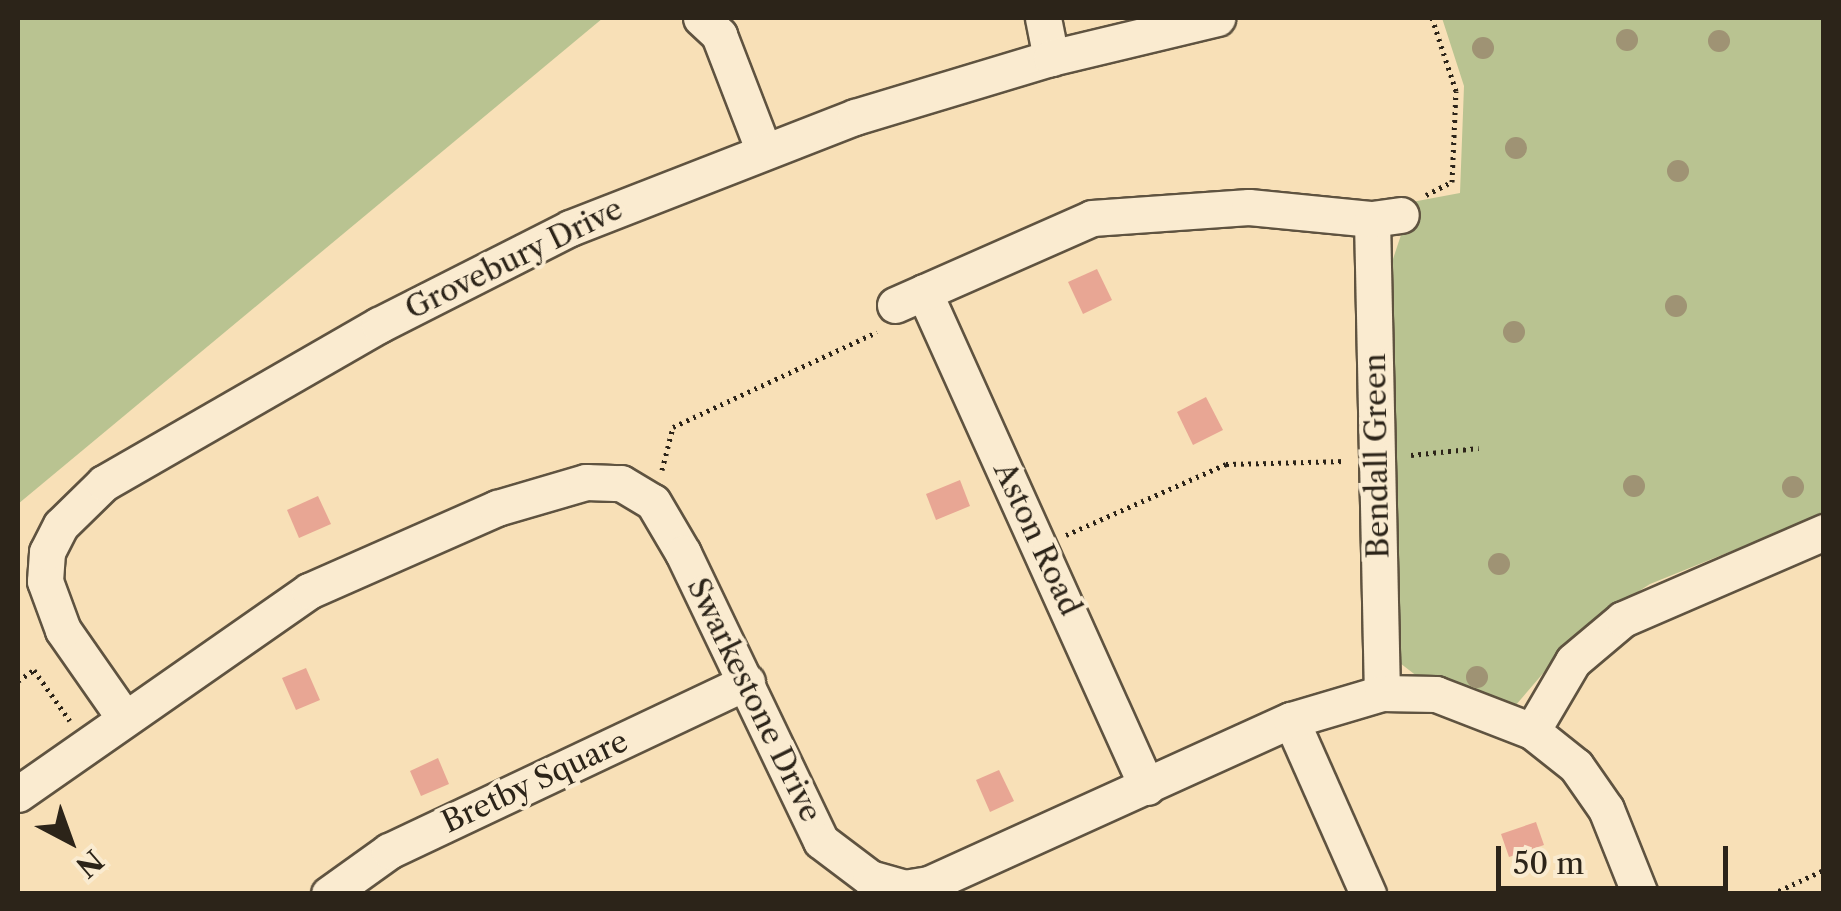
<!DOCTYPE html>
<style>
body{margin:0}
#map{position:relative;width:1841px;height:911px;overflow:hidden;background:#f8e0b7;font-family:"Libre Caslon Text",serif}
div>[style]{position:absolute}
.green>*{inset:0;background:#b9c391}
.building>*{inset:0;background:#e8a694}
.path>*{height:5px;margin-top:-2.5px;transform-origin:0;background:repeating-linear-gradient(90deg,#2c2419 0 2.5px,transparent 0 7.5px)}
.roads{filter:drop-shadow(2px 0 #5f5340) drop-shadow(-2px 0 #5f5340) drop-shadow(0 2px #5f5340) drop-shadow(0 -2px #5f5340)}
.minor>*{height:35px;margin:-17.5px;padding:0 17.5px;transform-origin:17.5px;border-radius:17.5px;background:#faebd0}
.trees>*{width:22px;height:22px;margin:-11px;border-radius:50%;background:#9f9374}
span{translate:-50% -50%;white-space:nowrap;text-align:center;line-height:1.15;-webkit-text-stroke:8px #faebd0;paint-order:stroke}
.street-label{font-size:30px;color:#2c2419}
.frame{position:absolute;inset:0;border:20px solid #2c2419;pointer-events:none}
.north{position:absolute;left:20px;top:791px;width:100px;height:100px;-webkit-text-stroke:8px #faebd0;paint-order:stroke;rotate:139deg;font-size:28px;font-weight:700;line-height:40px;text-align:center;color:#2c2419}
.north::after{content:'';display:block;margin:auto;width:35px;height:45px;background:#2c2419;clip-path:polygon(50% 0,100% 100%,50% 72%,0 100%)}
.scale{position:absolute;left:1496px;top:846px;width:232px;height:45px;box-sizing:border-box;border:5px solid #2c2419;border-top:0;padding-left:12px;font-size:30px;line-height:35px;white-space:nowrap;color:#2c2419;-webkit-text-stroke:8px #faebd0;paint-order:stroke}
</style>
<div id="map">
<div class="green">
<i style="clip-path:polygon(18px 18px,603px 18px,18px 504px)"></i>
<i style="clip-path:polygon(1442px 18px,1823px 18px,1823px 514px,1650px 584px,1582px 628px,1515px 706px,1422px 680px,1396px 660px,1393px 259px,1412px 202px,1460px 193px,1464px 86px)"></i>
</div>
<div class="building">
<i style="clip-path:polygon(1097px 269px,1112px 300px,1083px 314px,1068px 282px)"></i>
<i style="clip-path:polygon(1206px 397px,1223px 430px,1193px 445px,1177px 412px)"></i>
<i style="clip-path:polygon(960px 480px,970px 506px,936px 520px,926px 494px)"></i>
<i style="clip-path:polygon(318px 496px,331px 524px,299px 538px,287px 510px)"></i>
<i style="clip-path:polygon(306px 668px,320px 700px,296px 710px,282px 678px)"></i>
<i style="clip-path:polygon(438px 758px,449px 784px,421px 796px,410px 771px)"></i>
<i style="clip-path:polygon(999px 770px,1014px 801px,990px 812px,976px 780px)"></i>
<i style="clip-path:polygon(1536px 822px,1544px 845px,1509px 857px,1501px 834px)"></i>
</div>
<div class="path">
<i style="left:1426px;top:195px;width:29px;rotate:-27deg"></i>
<i style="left:1452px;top:182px;width:91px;rotate:-87.5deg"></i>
<i style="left:1456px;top:91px;width:77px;rotate:-108.2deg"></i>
<i style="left:1411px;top:455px;width:68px;rotate:-5.9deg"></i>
<i style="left:662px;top:470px;width:44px;rotate:-75.7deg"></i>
<i style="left:673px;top:427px;width:225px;rotate:-25deg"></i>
<i style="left:1066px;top:535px;width:175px;rotate:-23.9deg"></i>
<i style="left:1226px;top:464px;width:119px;rotate:-1.4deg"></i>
<i style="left:18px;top:681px;width:19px;rotate:-35deg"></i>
<i style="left:34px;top:670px;width:62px;rotate:54.8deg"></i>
<i style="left:1772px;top:894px;width:57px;rotate:-24.8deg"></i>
</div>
<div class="roads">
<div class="minor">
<i style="left:701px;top:18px;width:25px;rotate:43deg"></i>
<i style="left:719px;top:35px;width:122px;rotate:68.9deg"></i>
<i style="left:1043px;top:18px;width:41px;rotate:78.7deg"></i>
<i style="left:1372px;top:219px;width:474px;rotate:88.8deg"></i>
<i style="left:924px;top:292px;width:543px;rotate:65.75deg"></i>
<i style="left:895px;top:305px;width:215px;rotate:-23.8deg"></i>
<i style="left:1092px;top:218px;width:157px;rotate:-4deg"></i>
<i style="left:1249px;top:207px;width:124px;rotate:5.6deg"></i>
<i style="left:1372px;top:219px;width:29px;rotate:-8deg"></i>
<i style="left:123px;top:716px;width:105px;rotate:-124.9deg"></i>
<i style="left:63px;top:630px;width:52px;rotate:-110.2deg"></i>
<i style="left:45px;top:581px;width:29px;rotate:-86deg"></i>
<i style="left:47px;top:552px;width:30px;rotate:-63deg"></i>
<i style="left:61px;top:525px;width:60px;rotate:-44.3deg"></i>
<i style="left:104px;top:483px;width:317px;rotate:-29.9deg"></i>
<i style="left:379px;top:325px;width:214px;rotate:-26.9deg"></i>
<i style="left:570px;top:228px;width:306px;rotate:-21.3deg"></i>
<i style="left:855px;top:117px;width:205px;rotate:-16.8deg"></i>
<i style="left:1051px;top:58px;width:171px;rotate:-13.5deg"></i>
<i style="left:1291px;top:720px;width:190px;rotate:66.1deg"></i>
<i style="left:1532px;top:731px;width:81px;rotate:-59.6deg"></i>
<i style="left:1573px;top:661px;width:65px;rotate:-40deg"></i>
<i style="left:1623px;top:619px;width:219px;rotate:-23.4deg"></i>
<i style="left:18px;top:794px;width:355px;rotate:-34.9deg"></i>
<i style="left:309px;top:591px;width:206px;rotate:-23.8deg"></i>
<i style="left:497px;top:508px;width:93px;rotate:-16.3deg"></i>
<i style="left:586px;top:482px;width:35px;rotate:2deg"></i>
<i style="left:621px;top:483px;width:37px;rotate:31deg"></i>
<i style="left:653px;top:502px;width:59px;rotate:59.5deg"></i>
<i style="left:683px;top:553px;width:319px;rotate:64.4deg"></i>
<i style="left:821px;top:841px;width:61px;rotate:37.1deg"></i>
<i style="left:870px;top:878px;width:35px;rotate:16deg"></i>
<i style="left:904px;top:888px;width:25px;rotate:-9deg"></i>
<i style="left:929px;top:884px;width:397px;rotate:-24.4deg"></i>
<i style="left:1291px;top:720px;width:95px;rotate:-16.5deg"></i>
<i style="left:1382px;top:693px;width:54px;rotate:1.1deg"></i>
<i style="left:1436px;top:694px;width:103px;rotate:21.1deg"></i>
<i style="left:1532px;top:731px;width:56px;rotate:38.5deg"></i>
<i style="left:1576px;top:766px;width:52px;rotate:55.1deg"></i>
<i style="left:1606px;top:809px;width:92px;rotate:68.2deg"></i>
<i style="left:329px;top:894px;width:74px;rotate:-35.6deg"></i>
<i style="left:389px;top:851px;width:396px;rotate:-25.3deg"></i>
</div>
</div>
<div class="trees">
<i style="left:1627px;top:40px"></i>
<i style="left:1719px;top:41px"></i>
<i style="left:1483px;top:48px"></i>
<i style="left:1516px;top:148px"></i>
<i style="left:1678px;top:171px"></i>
<i style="left:1676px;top:306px"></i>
<i style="left:1514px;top:332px"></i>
<i style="left:1634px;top:486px"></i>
<i style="left:1793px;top:487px"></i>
<i style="left:1499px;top:564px"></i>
<i style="left:1477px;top:677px"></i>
</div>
<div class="street-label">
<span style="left:514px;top:259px;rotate:-26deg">Grovebury Drive</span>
<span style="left:1377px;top:456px;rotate:-91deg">Bendall Green</span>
<span style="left:1037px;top:539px;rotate:65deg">Aston Road</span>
<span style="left:754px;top:700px;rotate:64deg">Swarkestone Drive</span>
<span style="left:535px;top:782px;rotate:-25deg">Bretby Square</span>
</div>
<div class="frame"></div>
<div class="north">N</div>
<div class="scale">50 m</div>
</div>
